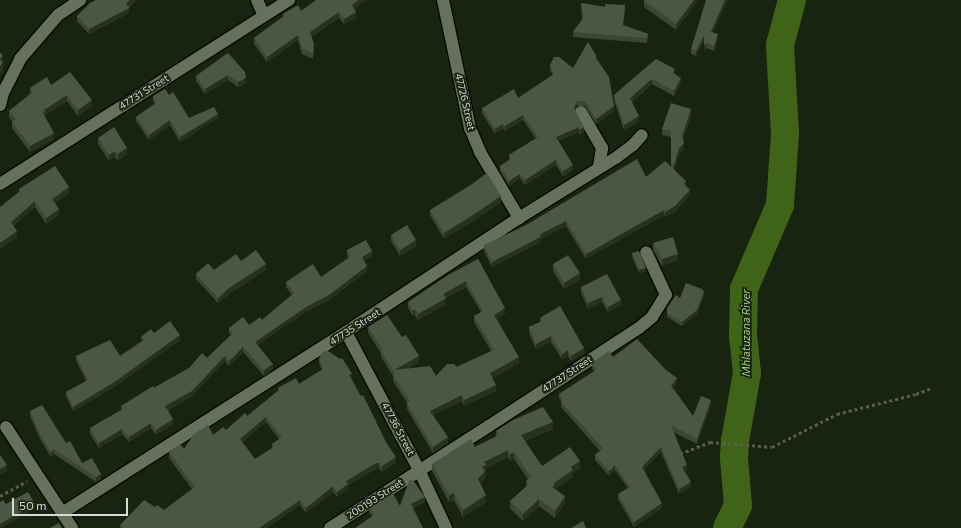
<!DOCTYPE html>
<style>
body{margin:0}
#map{position:relative;width:961px;height:528px;overflow:hidden;background:#192311;font-family:Commissioner,sans-serif}
div>[style]{position:absolute}
.river>*{height:28px;margin:-14px;padding:0 14px;transform-origin:14px;border-radius:14px;background:#3f6418}
.path>*{height:2.5px;margin-top:-1.25px;transform-origin:0;background:repeating-linear-gradient(90deg,#565f4e 0 3px,transparent 0 6px)}
.roads{filter:drop-shadow(1px 0 #050c01) drop-shadow(-1px 0 #050c01) drop-shadow(0 1px #050c01) drop-shadow(0 -1px #050c01)}
.minor>*{height:12px;margin:-6px;padding:0 6px;transform-origin:6px;border-radius:6px;background:#65715c}
.wall>*{inset:0;background:#3c4634}
.shaded-wall>*{inset:0;background:#27311f}
.building>*{inset:0;background:#4c5645}
span{translate:-50% -50%;white-space:nowrap;text-align:center;line-height:1.15;-webkit-text-stroke:3.5px #192311;paint-order:stroke}
.street-label{font-size:10px;color:#d5dcd0}
.water-label{font-size:11px;color:#9ed571;font-style:italic}
.scale{position:absolute;left:12px;top:498px;width:116px;height:18px;box-sizing:border-box;border:2px solid #d5dcd0;border-top:0;padding-left:5px;font-size:12px;line-height:14px;white-space:nowrap;color:#d5dcd0;-webkit-text-stroke:3px #192311;paint-order:stroke}
</style>
<div id="map">
<div class="river">
<i style="left:727px;top:528px;width:25px;rotate:-64deg"></i>
<i style="left:738px;top:505px;width:47px;rotate:-94.9deg"></i>
<i style="left:734px;top:458px;width:17px;rotate:-87deg"></i>
<i style="left:735px;top:441px;width:69px;rotate:-80deg"></i>
<i style="left:747px;top:373px;width:36px;rotate:-96deg"></i>
<i style="left:743px;top:337px;width:48px;rotate:-88.8deg"></i>
<i style="left:744px;top:289px;width:91px;rotate:-66.8deg"></i>
<i style="left:780px;top:205px;width:72px;rotate:-86deg"></i>
<i style="left:785px;top:133px;width:88px;rotate:-93.3deg"></i>
<i style="left:780px;top:45px;width:47px;rotate:-75.1deg"></i>
</div>
<div class="path">
<i style="left:680px;top:454px;width:32px;rotate:-22deg"></i>
<i style="left:710px;top:442px;width:62px;rotate:4.6deg"></i>
<i style="left:772px;top:447px;width:73px;rotate:-26.9deg"></i>
<i style="left:837px;top:414px;width:81px;rotate:-14.2deg"></i>
<i style="left:916px;top:394px;width:17px;rotate:-21deg"></i>
<i style="left:0;top:496px;width:31px;rotate:-29deg"></i>
</div>
<div class="roads">
<div class="minor">
<i style="left:257px;top:0;width:17px;rotate:66deg"></i>
<i style="left:443px;top:0;width:131px;rotate:78.1deg"></i>
<i style="left:470px;top:128px;width:26px;rotate:67deg"></i>
<i style="left:480px;top:152px;width:77px;rotate:59.4deg"></i>
<i style="left:0;top:105px;width:12px;rotate:-76deg"></i>
<i style="left:3px;top:93px;width:38px;rotate:-63deg"></i>
<i style="left:20px;top:59px;width:58px;rotate:-49.2deg"></i>
<i style="left:58px;top:15px;width:27px;rotate:-34deg"></i>
<i style="left:581px;top:112px;width:42px;rotate:59.7deg"></i>
<i style="left:602px;top:148px;width:20px;rotate:99deg"></i>
<i style="left:0;top:184px;width:343px;rotate:-32.5deg"></i>
<i style="left:346px;top:332px;width:156px;rotate:62.1deg"></i>
<i style="left:419px;top:470px;width:64px;rotate:65deg"></i>
<i style="left:6px;top:427px;width:121px;rotate:56.8deg"></i>
<i style="left:62px;top:513px;width:337px;rotate:-32.5deg"></i>
<i style="left:346px;top:332px;width:207px;rotate:-33.4deg"></i>
<i style="left:519px;top:218px;width:115px;rotate:-31.9deg"></i>
<i style="left:617px;top:157px;width:20px;rotate:-37deg"></i>
<i style="left:633px;top:145px;width:13px;rotate:-48deg"></i>
<i style="left:330px;top:528px;width:189px;rotate:-32.7deg"></i>
<i style="left:489px;top:426px;width:179px;rotate:-33.2deg"></i>
<i style="left:639px;top:328px;width:17px;rotate:-40deg"></i>
<i style="left:652px;top:317px;width:26px;rotate:-58deg"></i>
<i style="left:666px;top:295px;width:47px;rotate:-114.9deg"></i>
</div>
</div>
<div class="wall">
<i style="clip-path:polygon(96px 0,137px 0,129px 7px,129px 13px,89px 34px,77px 21px,77px 16px)"></i>
<i style="clip-path:polygon(645px 0,698px 0,676px 30px,644px 7px,644px 1px)"></i>
<i style="clip-path:polygon(581px 3px,625px 10px,623px 25px,648px 34px,647px 43px,573px 37px,573px 32px,582px 19px)"></i>
<i style="clip-path:polygon(354px 9px,356px 18px,344px 24px,339px 18px,311px 37px,314px 50px,313px 59px,302px 54px,298px 40px,267px 62px,254px 44px,254px 38px,283px 17px,283px 14px,301px 11px)"></i>
<i style="clip-path:polygon(713px 32px,718px 39px,714px 51px,706px 48px,704px 51px,704px 41px,696px 56px,691px 54px,691px 49px)"></i>
<i style="clip-path:polygon(228px 53px,246px 83px,238px 87px,228px 80px,205px 94px,196px 81px,196px 76px)"></i>
<i style="clip-path:polygon(596px 58px,614px 111px,596px 124px,585px 106px,577px 106px,575px 110px,584px 132px,580px 135px,579px 132px,558px 141px,573px 170px,563px 176px,556px 165px,525px 185px,520px 178px,509px 186px,500px 171px,500px 166px,509px 160px,509px 155px,536px 139px,523px 120px,505px 131px,503px 128px,495px 134px,482px 113px,482px 108px,518px 98px,553px 75px,550px 70px,550px 65px,573px 68px)"></i>
<i style="clip-path:polygon(656px 59px,675px 74px,681px 83px,674px 96px,652px 84px,632px 102px,639px 121px,624px 130px,614px 100px,614px 95px)"></i>
<i style="clip-path:polygon(51px 85px,92px 106px,78px 116px,67px 101px,45px 115px,45px 117px,54px 139px,30px 152px,12px 128px,12px 122px,13px 122px,9px 117px,9px 111px,30px 94px,30px 88px)"></i>
<i style="clip-path:polygon(169px 95px,189px 118px,218px 118px,180px 142px,170px 125px,149px 140px,136px 121px,136px 117px,155px 104px,153px 101px,153px 96px)"></i>
<i style="clip-path:polygon(691px 115px,683px 140px,684px 149px,679px 155px,674px 169px,686px 186px,690px 195px,675px 212px,665px 217px,664px 215px,586px 259px,566px 226px,541px 239px,541px 241px,535px 245px,492px 267px,484px 251px,484px 245px,671px 166px,671px 137px,662px 135px,662px 129px)"></i>
<i style="clip-path:polygon(98px 138px,127px 154px,118px 161px,115px 157px,109px 161px,98px 144px)"></i>
<i style="clip-path:polygon(19px 189px,69px 193px,54px 203px,59px 215px,46px 224px,35px 207px,13px 226px,17px 237px,0 249px,19px 191px)"></i>
<i style="clip-path:polygon(501px 202px,470px 223px,444px 239px,430px 215px,430px 210px)"></i>
<i style="clip-path:polygon(391px 235px,416px 246px,400px 256px,391px 241px)"></i>
<i style="clip-path:polygon(653px 243px,678px 260px,662px 266px,653px 250px)"></i>
<i style="clip-path:polygon(347px 250px,372px 256px,364px 261px,367px 271px,329px 300px,304px 313px,257px 345px,273px 369px,264px 376px,243px 352px,229px 366px,225px 361px,192px 396px,168px 410px,173px 424px,156px 435px,151px 428px,129px 442px,122px 434px,99px 448px,90px 434px,90px 428px,121px 410px,121px 406px,207px 358px,231px 335px,229px 333px,229px 328px,249px 325px,262px 320px,292px 295px,286px 287px,286px 282px,321px 277px,348px 258px,347px 255px)"></i>
<i style="clip-path:polygon(632px 253px,646px 271px,639px 273px,632px 257px)"></i>
<i style="clip-path:polygon(478px 259px,505px 314px,497px 319px,519px 363px,492px 378px,496px 391px,464px 406px,462px 401px,433px 415px,448px 443px,433px 453px,407px 409px,407px 403px,393px 381px,393px 376px,381px 357px,381px 353px,368px 333px,368px 327px,402px 337px,419px 362px,407px 369px,436px 376px,491px 351px,474px 322px,474px 316px,481px 312px,466px 287px,446px 298px,446px 304px,418px 320px,415px 315px,413px 316px,408px 308px,408px 302px)"></i>
<i style="clip-path:polygon(553px 264px,580px 280px,564px 289px,553px 271px)"></i>
<i style="clip-path:polygon(214px 270px,266px 270px,229px 294px,218px 303px,196px 279px,196px 274px)"></i>
<i style="clip-path:polygon(581px 287px,621px 305px,608px 312px,602px 302px,588px 309px,581px 293px)"></i>
<i style="clip-path:polygon(704px 295px,697px 314px,682px 326px,667px 317px,667px 308px,680px 298px)"></i>
<i style="clip-path:polygon(540px 318px,584px 354px,571px 361px,568px 356px,562px 359px,551px 342px,536px 349px,529px 333px,529px 327px,540px 322px)"></i>
<i style="clip-path:polygon(154px 333px,180px 340px,113px 388px,73px 411px,66px 396px,66px 392px,86px 381px,76px 360px,76px 356px,120px 356px,142px 341px,141px 337px)"></i>
<i style="clip-path:polygon(613px 357px,677px 383px,673px 388px,693px 416px,711px 405px,697px 444px,673px 432px,687px 470px,684px 471px,691px 487px,679px 494px,661px 452px,644px 470px,662px 508px,634px 527px,618px 499px,618px 494px,628px 488px,615px 470px,609px 476px,595px 460px,595px 455px,600px 451px,561px 407px,561px 402px,559px 398px,559px 394px,594px 372px,592px 368px,592px 363px)"></i>
<i style="clip-path:polygon(evenodd,319px 358px,352px 379px,396px 462px,382px 472px,379px 468px,376px 469px,348px 485px,348px 489px,337px 497px,333px 492px,306px 513px,300px 505px,267px 528px,120px 528px,120px 525px,155px 507px,164px 510px,192px 489px,169px 458px,169px 452px,184px 449px,213px 435px,226px 430px,247px 416px,278px 391px,278px 388px,299px 384px,322px 370px,319px 363px,319px 358px,266px 422px,279px 439px,272px 444px,272px 448px,255px 459px,242px 442px,266px 422px)"></i>
<i style="clip-path:polygon(30px 411px,66px 443px,82px 463px,101px 479px,96px 482px,54px 454px,51px 457px,40px 439px,30px 416px)"></i>
<i style="clip-path:polygon(553px 429px,525px 441px,542px 466px,580px 468px,573px 473px,573px 477px,555px 489px,555px 490px,565px 503px,555px 518px,539px 506px,523px 521px,510px 508px,510px 501px,526px 487px,526px 481px,528px 479px,514px 459px,510px 461px,508px 457px,486px 468px,485px 478px,480px 483px,486px 502px,463px 517px,454px 500px,449px 502px,432px 471px,432px 464px,475px 447px,496px 436px,496px 431px)"></i>
<i style="clip-path:polygon(425px 502px,413px 508px,372px 516px,369px 512px,369px 507px,400px 506px)"></i>
</div>
<div class="shaded-wall">
<i style="clip-path:polygon(130px 0,137px 0,126px 8px,126px 3px)"></i>
<i style="clip-path:polygon(359px 0,368px 0,352px 10px,352px 5px)"></i>
<i style="clip-path:polygon(694px 0,698px 0,676px 30px,676px 24px)"></i>
<i style="clip-path:polygon(725px 0,728px 0,711px 37px,711px 32px)"></i>
<i style="clip-path:polygon(129px 8px,129px 13px,89px 34px,89px 29px)"></i>
<i style="clip-path:polygon(339px 12px,339px 18px,310px 38px,310px 32px)"></i>
<i style="clip-path:polygon(356px 12px,356px 18px,344px 24px,344px 19px)"></i>
<i style="clip-path:polygon(718px 34px,718px 39px,714px 51px,714px 46px)"></i>
<i style="clip-path:polygon(298px 35px,298px 40px,267px 62px,267px 57px)"></i>
<i style="clip-path:polygon(704px 36px,704px 41px,696px 56px,696px 51px)"></i>
<i style="clip-path:polygon(706px 43px,706px 48px,704px 51px,704px 46px)"></i>
<i style="clip-path:polygon(3px 56px,3px 72px,0 75px,0 59px)"></i>
<i style="clip-path:polygon(228px 75px,228px 80px,205px 94px,205px 89px)"></i>
<i style="clip-path:polygon(246px 78px,246px 83px,238px 87px,238px 82px)"></i>
<i style="clip-path:polygon(681px 78px,681px 83px,674px 96px,674px 91px)"></i>
<i style="clip-path:polygon(652px 79px,652px 84px,630px 103px,630px 98px)"></i>
<i style="clip-path:polygon(67px 95px,67px 101px,45px 115px,45px 117px,43px 113px,44px 110px)"></i>
<i style="clip-path:polygon(92px 100px,92px 106px,78px 116px,78px 110px)"></i>
<i style="clip-path:polygon(577px 101px,577px 106px,574px 112px,574px 108px)"></i>
<i style="clip-path:polygon(614px 106px,614px 111px,596px 124px,596px 119px)"></i>
<i style="clip-path:polygon(691px 109px,691px 115px,682px 142px,682px 136px)"></i>
<i style="clip-path:polygon(218px 114px,218px 118px,180px 142px,180px 137px)"></i>
<i style="clip-path:polygon(523px 115px,523px 120px,505px 131px,505px 126px)"></i>
<i style="clip-path:polygon(639px 116px,639px 121px,624px 130px,624px 125px)"></i>
<i style="clip-path:polygon(170px 120px,170px 125px,149px 140px,149px 135px)"></i>
<i style="clip-path:polygon(503px 124px,503px 128px,495px 134px,495px 129px)"></i>
<i style="clip-path:polygon(579px 127px,579px 132px,556px 142px,556px 137px)"></i>
<i style="clip-path:polygon(584px 127px,584px 132px,580px 135px,580px 130px)"></i>
<i style="clip-path:polygon(54px 133px,54px 139px,30px 152px,30px 146px)"></i>
<i style="clip-path:polygon(684px 143px,684px 149px,679px 155px,674px 171px,674px 165px,679px 148px)"></i>
<i style="clip-path:polygon(127px 148px,127px 154px,118px 161px,118px 154px)"></i>
<i style="clip-path:polygon(115px 151px,115px 157px,109px 161px,109px 155px)"></i>
<i style="clip-path:polygon(556px 160px,556px 165px,525px 185px,525px 180px)"></i>
<i style="clip-path:polygon(573px 165px,573px 170px,563px 176px,563px 171px)"></i>
<i style="clip-path:polygon(520px 174px,520px 178px,509px 186px,509px 181px)"></i>
<i style="clip-path:polygon(686px 181px,686px 186px,684px 184px)"></i>
<i style="clip-path:polygon(69px 187px,69px 193px,52px 205px,52px 199px)"></i>
<i style="clip-path:polygon(690px 190px,690px 195px,675px 212px,665px 217px,665px 212px)"></i>
<i style="clip-path:polygon(501px 196px,501px 202px,470px 223px,444px 239px,444px 233px)"></i>
<i style="clip-path:polygon(35px 201px,35px 207px,11px 228px,11px 222px)"></i>
<i style="clip-path:polygon(59px 209px,59px 215px,46px 224px,46px 218px)"></i>
<i style="clip-path:polygon(664px 210px,664px 215px,586px 259px,586px 254px)"></i>
<i style="clip-path:polygon(566px 221px,566px 226px,541px 239px,541px 241px,535px 245px,492px 267px,492px 262px,540px 234px)"></i>
<i style="clip-path:polygon(17px 231px,17px 237px,0 249px,0 243px)"></i>
<i style="clip-path:polygon(416px 240px,416px 246px,400px 256px,400px 250px)"></i>
<i style="clip-path:polygon(372px 251px,372px 256px,362px 262px,362px 257px)"></i>
<i style="clip-path:polygon(678px 254px,678px 260px,662px 266px,662px 259px)"></i>
<i style="clip-path:polygon(266px 264px,266px 270px,229px 294px,218px 303px,218px 298px,229px 288px)"></i>
<i style="clip-path:polygon(367px 266px,367px 271px,329px 300px,304px 313px,255px 347px,255px 342px)"></i>
<i style="clip-path:polygon(646px 268px,646px 271px,639px 273px,639px 270px)"></i>
<i style="clip-path:polygon(580px 273px,580px 280px,564px 289px,564px 283px)"></i>
<i style="clip-path:polygon(466px 281px,466px 287px,443px 299px,443px 294px)"></i>
<i style="clip-path:polygon(704px 292px,704px 295px,697px 314px,682px 326px,682px 322px)"></i>
<i style="clip-path:polygon(602px 297px,602px 302px,588px 309px,588px 303px)"></i>
<i style="clip-path:polygon(446px 298px,446px 304px,418px 320px,418px 314px)"></i>
<i style="clip-path:polygon(621px 300px,621px 305px,608px 312px,608px 307px)"></i>
<i style="clip-path:polygon(505px 308px,505px 314px,494px 321px,494px 315px)"></i>
<i style="clip-path:polygon(415px 309px,415px 315px,413px 316px,413px 311px)"></i>
<i style="clip-path:polygon(180px 335px,180px 340px,113px 388px,73px 411px,73px 407px)"></i>
<i style="clip-path:polygon(551px 336px,551px 342px,536px 349px,536px 344px)"></i>
<i style="clip-path:polygon(243px 347px,243px 352px,229px 366px,229px 361px)"></i>
<i style="clip-path:polygon(584px 348px,584px 354px,571px 361px,571px 356px)"></i>
<i style="clip-path:polygon(568px 350px,568px 356px,562px 359px,562px 354px)"></i>
<i style="clip-path:polygon(225px 356px,225px 361px,192px 396px,165px 411px,165px 406px)"></i>
<i style="clip-path:polygon(419px 356px,419px 362px,395px 375px,394px 370px)"></i>
<i style="clip-path:polygon(519px 357px,519px 363px,490px 379px,490px 373px)"></i>
<i style="clip-path:polygon(273px 364px,273px 369px,264px 376px,264px 370px)"></i>
<i style="clip-path:polygon(352px 374px,352px 379px,349px 381px,349px 375px)"></i>
<i style="clip-path:polygon(677px 378px,677px 383px,671px 390px,671px 386px)"></i>
<i style="clip-path:polygon(496px 385px,496px 391px,464px 406px,464px 400px)"></i>
<i style="clip-path:polygon(462px 395px,462px 401px,430px 416px,430px 411px)"></i>
<i style="clip-path:polygon(711px 400px,711px 405px,697px 444px,697px 439px)"></i>
<i style="clip-path:polygon(266px 417px,266px 422px,240px 445px,240px 439px)"></i>
<i style="clip-path:polygon(173px 419px,173px 424px,156px 435px,156px 430px)"></i>
<i style="clip-path:polygon(553px 422px,553px 429px,521px 442px,521px 435px)"></i>
<i style="clip-path:polygon(151px 423px,151px 428px,129px 442px,129px 437px)"></i>
<i style="clip-path:polygon(122px 429px,122px 434px,99px 448px,99px 443px)"></i>
<i style="clip-path:polygon(448px 437px,448px 443px,433px 453px,433px 447px)"></i>
<i style="clip-path:polygon(661px 447px,661px 452px,642px 472px,642px 467px)"></i>
<i style="clip-path:polygon(54px 449px,54px 454px,51px 457px,51px 452px)"></i>
<i style="clip-path:polygon(508px 450px,508px 457px,486px 468px,485px 478px,478px 486px,478px 479px,484px 462px)"></i>
<i style="clip-path:polygon(514px 452px,514px 459px,510px 461px,510px 454px)"></i>
<i style="clip-path:polygon(396px 457px,396px 462px,382px 472px,382px 466px)"></i>
<i style="clip-path:polygon(580px 461px,580px 468px,573px 473px,573px 477px,555px 489px,555px 491px,552px 487px,554px 483px,571px 467px)"></i>
<i style="clip-path:polygon(376px 463px,379px 463px,379px 468px,376px 469px,348px 485px,348px 489px,337px 497px,337px 492px,346px 481px)"></i>
<i style="clip-path:polygon(7px 465px,7px 471px,0 475px,0 469px)"></i>
<i style="clip-path:polygon(615px 465px,615px 470px,609px 476px,609px 471px)"></i>
<i style="clip-path:polygon(687px 465px,687px 470px,682px 472px,682px 467px)"></i>
<i style="clip-path:polygon(101px 474px,101px 479px,96px 482px,96px 477px)"></i>
<i style="clip-path:polygon(691px 482px,691px 487px,679px 494px,679px 489px)"></i>
<i style="clip-path:polygon(333px 486px,333px 492px,306px 513px,306px 508px)"></i>
<i style="clip-path:polygon(454px 493px,454px 500px,449px 502px,449px 495px)"></i>
<i style="clip-path:polygon(486px 495px,486px 502px,463px 517px,463px 510px)"></i>
<i style="clip-path:polygon(565px 496px,565px 503px,555px 518px,555px 511px)"></i>
<i style="clip-path:polygon(425px 497px,425px 502px,411px 509px,411px 504px)"></i>
<i style="clip-path:polygon(539px 499px,539px 506px,523px 521px,523px 514px)"></i>
<i style="clip-path:polygon(300px 500px,300px 505px,267px 528px,259px 528px)"></i>
<i style="clip-path:polygon(662px 503px,662px 508px,634px 527px,634px 522px)"></i>
<i style="clip-path:polygon(35px 504px,35px 509px,1px 528px,0 528px,0 524px)"></i>
</div>
<div class="building">
<i style="clip-path:polygon(96px 0,130px 0,126px 3px,129px 8px,89px 29px,77px 16px,90px 3px)"></i>
<i style="clip-path:polygon(316px 0,359px 0,352px 5px,356px 12px,344px 19px,339px 12px,310px 32px,314px 44px,313px 53px,302px 49px,298px 35px,267px 57px,254px 38px,284px 16px,283px 14px,298px 5px,301px 11px)"></i>
<i style="clip-path:polygon(645px 0,694px 0,676px 24px,644px 1px)"></i>
<i style="clip-path:polygon(706px 0,725px 0,711px 32px,718px 34px,714px 46px,706px 43px,704px 46px,704px 36px,696px 51px,691px 49px)"></i>
<i style="clip-path:polygon(581px 3px,605px 7px,605px 4px,625px 5px,623px 25px,648px 34px,647px 38px,573px 32px,583px 19px)"></i>
<i style="clip-path:polygon(588px 42px,596px 55px,596px 58px,609px 77px,614px 106px,596px 119px,585px 101px,577px 101px,574px 108px,584px 127px,580px 130px,579px 127px,556px 137px,573px 165px,563px 171px,556px 160px,525px 180px,520px 174px,509px 181px,500px 166px,511px 159px,509px 155px,538px 137px,523px 115px,505px 126px,503px 124px,495px 129px,482px 108px,514px 89px,518px 98px,554px 74px,550px 65px,554px 57px,559px 57px,573px 68px)"></i>
<i style="clip-path:polygon(0 52px,3px 56px,0 59px)"></i>
<i style="clip-path:polygon(228px 53px,245px 72px,246px 78px,238px 82px,228px 75px,205px 89px,196px 76px)"></i>
<i style="clip-path:polygon(0 59px,3px 63px,0 66px)"></i>
<i style="clip-path:polygon(656px 59px,675px 69px,673px 73px,681px 78px,674px 91px,652px 79px,630px 98px,639px 116px,624px 125px,614px 95px)"></i>
<i style="clip-path:polygon(70px 72px,92px 100px,78px 110px,67px 95px,44px 110px,45px 111px,43px 113px,54px 133px,30px 146px,12px 122px,16px 119px,9px 111px,33px 92px,30px 88px,47px 77px,51px 85px)"></i>
<i style="clip-path:polygon(165px 89px,169px 95px,173px 92px,189px 118px,214px 107px,218px 114px,180px 137px,170px 120px,149px 135px,136px 117px,156px 103px,153px 96px)"></i>
<i style="clip-path:polygon(671px 103px,691px 109px,682px 136px,684px 143px,679px 148px,674px 165px,671px 164px,671px 131px,662px 129px)"></i>
<i style="clip-path:polygon(114px 127px,127px 148px,118px 154px,115px 151px,109px 155px,98px 138px)"></i>
<i style="clip-path:polygon(637px 159px,646px 177px,665px 161px,686px 181px,684px 184px,690px 190px,675px 206px,665px 212px,664px 210px,586px 254px,566px 221px,540px 234px,541px 236px,535px 240px,492px 262px,484px 245px,526px 225px)"></i>
<i style="clip-path:polygon(55px 166px,69px 187px,52px 199px,59px 209px,46px 218px,35px 201px,11px 222px,17px 231px,0 243px,0 207px,20px 191px,19px 189px)"></i>
<i style="clip-path:polygon(487px 173px,501px 196px,470px 217px,444px 233px,430px 210px,472px 184px)"></i>
<i style="clip-path:polygon(407px 225px,416px 240px,400px 250px,391px 235px)"></i>
<i style="clip-path:polygon(673px 237px,678px 254px,662px 259px,653px 243px)"></i>
<i style="clip-path:polygon(366px 240px,372px 251px,362px 257px,367px 266px,329px 295px,304px 308px,255px 342px,273px 364px,264px 370px,243px 347px,229px 361px,225px 356px,192px 391px,165px 406px,173px 419px,156px 430px,151px 423px,129px 437px,122px 429px,99px 443px,90px 428px,123px 409px,121px 406px,153px 386px,154px 388px,189px 368px,202px 353px,207px 358px,233px 333px,229px 328px,243px 317px,249px 325px,260px 317px,262px 320px,294px 293px,286px 282px,313px 264px,321px 277px,350px 257px,347px 250px)"></i>
<i style="clip-path:polygon(256px 250px,266px 264px,229px 288px,218px 298px,196px 274px,208px 263px,214px 270px,236px 254px,241px 261px)"></i>
<i style="clip-path:polygon(639px 251px,646px 268px,639px 270px,632px 253px)"></i>
<i style="clip-path:polygon(568px 255px,580px 273px,564px 283px,553px 264px)"></i>
<i style="clip-path:polygon(478px 259px,505px 308px,494px 315px,519px 357px,490px 373px,496px 385px,464px 400px,462px 395px,430px 411px,448px 437px,433px 447px,407px 403px,410px 401px,393px 375px,395px 374px,381px 351px,383px 350px,368px 327px,387px 315px,402px 337px,406px 335px,419px 356px,394px 370px,430px 366px,436px 376px,447px 364px,454px 364px,457px 367px,494px 350px,474px 316px,483px 311px,466px 281px,443px 294px,446px 298px,418px 314px,415px 309px,413px 311px,408px 302px,448px 275px)"></i>
<i style="clip-path:polygon(607px 274px,621px 300px,608px 307px,602px 297px,588px 303px,581px 287px)"></i>
<i style="clip-path:polygon(686px 283px,702px 289px,704px 292px,697px 310px,682px 322px,667px 313px,667px 308px,676px 295px,680px 298px)"></i>
<i style="clip-path:polygon(560px 306px,584px 348px,571px 356px,568px 350px,562px 354px,551px 336px,536px 344px,529px 327px,542px 321px,540px 318px)"></i>
<i style="clip-path:polygon(170px 321px,180px 335px,113px 383px,73px 407px,66px 392px,88px 380px,76px 356px,110px 340px,120px 356px,144px 340px,141px 337px,151px 329px,154px 333px)"></i>
<i style="clip-path:polygon(637px 339px,666px 370px,677px 378px,671px 386px,693px 416px,701px 396px,711px 400px,697px 439px,671px 425px,687px 465px,682px 467px,691px 482px,679px 489px,661px 447px,642px 467px,662px 503px,634px 522px,618px 494px,630px 487px,615px 465px,609px 471px,595px 455px,603px 448px,561px 402px,563px 401px,559px 394px,596px 370px,592px 363px,609px 351px,613px 357px)"></i>
<i style="clip-path:polygon(evenodd,328px 351px,340px 359px,342px 358px,352px 374px,349px 375px,360px 396px,363px 395px,386px 442px,396px 457px,382px 466px,379px 463px,376px 463px,346px 481px,348px 484px,337px 492px,333px 486px,306px 508px,300px 500px,259px 528px,124px 528px,120px 525px,144px 500px,155px 507px,157px 505px,164px 510px,195px 487px,169px 452px,180px 444px,184px 449px,194px 434px,208px 425px,213px 435px,223px 427px,226px 430px,245px 413px,247px 416px,279px 390px,278px 388px,296px 378px,299px 384px,323px 369px,319px 358px,323px 352px,328px 351px,266px 417px,282px 437px,272px 444px,274px 447px,255px 459px,240px 439px,266px 417px)"></i>
<i style="clip-path:polygon(42px 405px,66px 443px,70px 441px,82px 463px,92px 458px,101px 474px,96px 477px,54px 449px,51px 452px,40px 434px,30px 411px)"></i>
<i style="clip-path:polygon(543px 407px,553px 422px,521px 435px,539px 462px,542px 466px,570px 447px,580px 461px,571px 467px,573px 470px,554px 483px,555px 484px,552px 487px,565px 496px,555px 511px,539px 499px,523px 514px,510px 501px,529px 484px,526px 481px,531px 477px,514px 452px,510px 454px,508px 450px,484px 462px,486px 465px,482px 467px,485px 471px,478px 479px,486px 495px,463px 510px,454px 493px,449px 495px,432px 464px,471px 439px,475px 447px,499px 435px,496px 431px,513px 420px)"></i>
<i style="clip-path:polygon(0 455px,7px 465px,0 469px)"></i>
<i style="clip-path:polygon(412px 479px,425px 497px,411px 504px,423px 528px,355px 528px,374px 515px,369px 507px,392px 492px,400px 506px,409px 481px)"></i>
<i style="clip-path:polygon(28px 492px,35px 504px,0 524px,0 502px,3px 500px,6px 504px)"></i>
<i style="clip-path:polygon(583px 521px,586px 528px,571px 528px)"></i>
<i style="clip-path:polygon(59px 523px,62px 528px,50px 528px)"></i>
</div>
<div class="street-label">
<span style="left:144px;top:92px;rotate:-32deg">47731 Street</span>
<span style="left:465px;top:102px;rotate:77deg">47726 Street</span>
<span style="left:355px;top:327px;rotate:-33deg">47735 Street</span>
<span style="left:567px;top:374px;rotate:-33deg">47737 Street</span>
<span style="left:398px;top:429px;rotate:62deg">47736 Street</span>
<span style="left:375px;top:499px;rotate:-33deg">200193 Street</span>
</div>
<div class="water-label">
<span style="left:746px;top:333px;rotate:-90deg">Mhlatuzana River</span>
</div>
<div class="scale">50 m</div>
</div>
